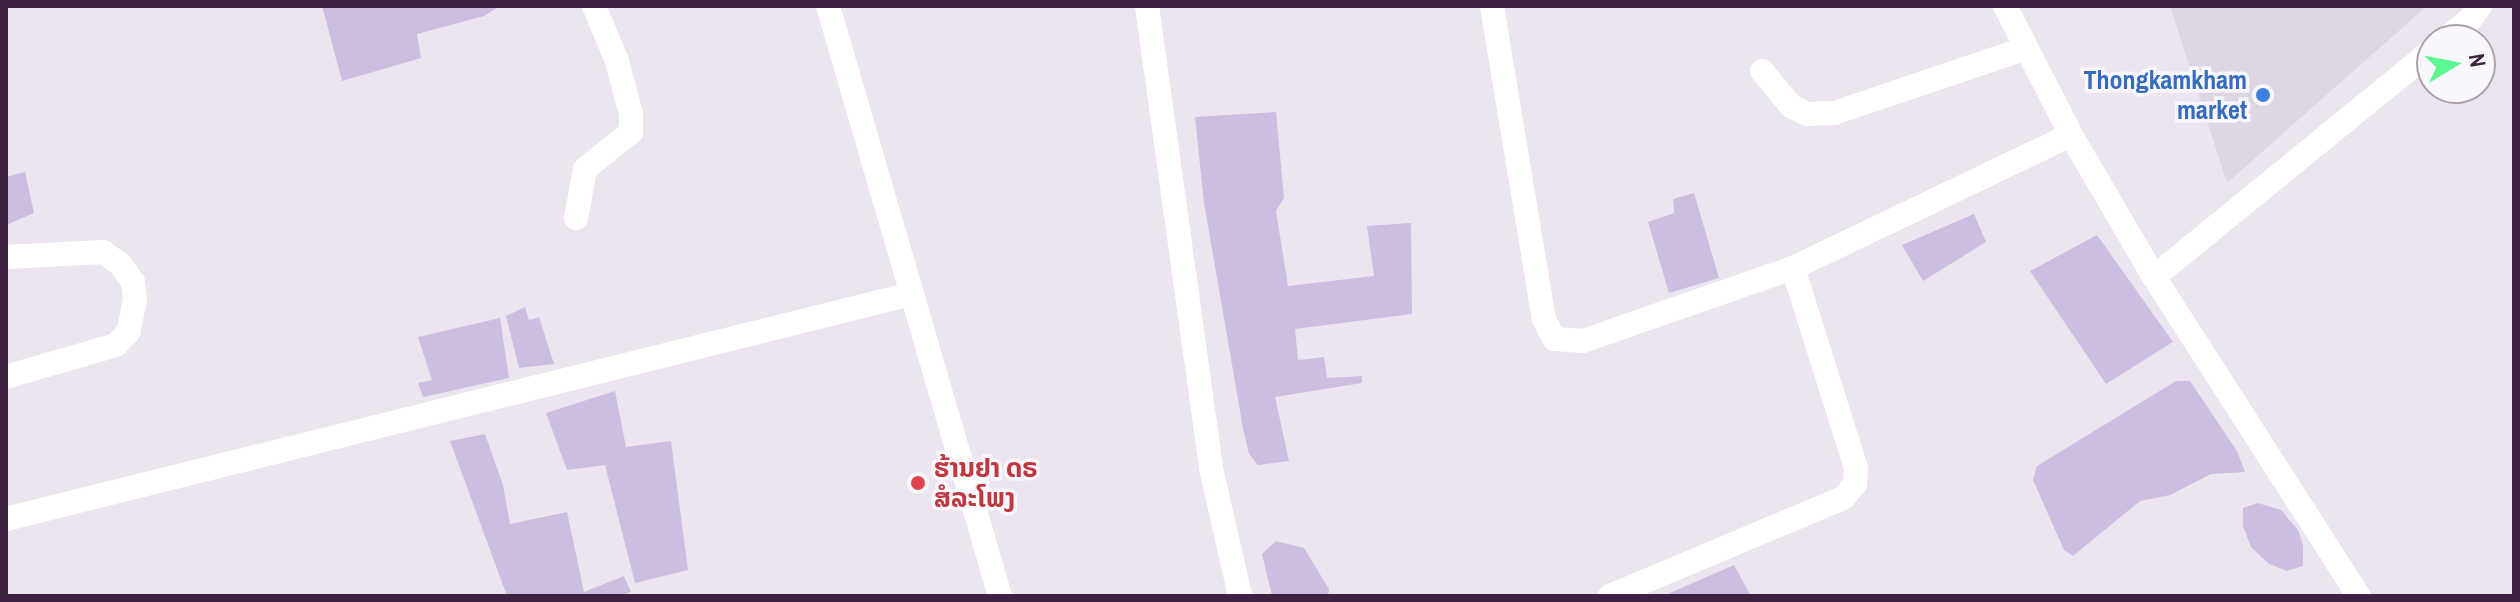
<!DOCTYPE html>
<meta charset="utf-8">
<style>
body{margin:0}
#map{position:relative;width:2520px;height:602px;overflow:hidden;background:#ece5ef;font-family:"Archivo Narrow","Noto Sans Lao",sans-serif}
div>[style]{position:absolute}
.built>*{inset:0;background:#dfd6e3}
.green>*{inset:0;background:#cbbee1}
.minor>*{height:24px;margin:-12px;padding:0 12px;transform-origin:12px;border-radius:12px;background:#fff}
.dots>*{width:22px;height:22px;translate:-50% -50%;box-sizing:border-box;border:4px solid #f9f7fb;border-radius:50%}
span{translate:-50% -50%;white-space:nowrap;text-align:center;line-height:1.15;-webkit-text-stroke:7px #f9f7fb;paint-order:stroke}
.shop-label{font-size:26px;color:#366cbe;font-weight:700}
.right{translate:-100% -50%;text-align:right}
.health-label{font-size:26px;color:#be3a42;font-weight:700}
.left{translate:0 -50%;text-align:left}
.frame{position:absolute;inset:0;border:8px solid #3d2342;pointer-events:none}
.north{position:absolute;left:2416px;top:24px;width:80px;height:80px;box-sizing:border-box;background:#f9f7fb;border:2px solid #aea2b1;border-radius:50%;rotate:80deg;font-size:22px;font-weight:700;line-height:32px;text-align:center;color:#3d2342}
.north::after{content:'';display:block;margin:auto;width:28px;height:36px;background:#5bf892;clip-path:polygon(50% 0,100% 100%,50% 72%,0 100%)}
</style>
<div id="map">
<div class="built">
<i style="clip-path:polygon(2170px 6px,2427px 6px,2227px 183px)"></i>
</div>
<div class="green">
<i style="clip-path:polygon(322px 6px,500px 6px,484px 16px,417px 34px,421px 58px,342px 81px)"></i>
<i style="clip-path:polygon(1276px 112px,1284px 198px,1276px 211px,1288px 286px,1374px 276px,1367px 226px,1411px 223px,1412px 314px,1295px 329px,1298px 360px,1324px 357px,1327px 378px,1362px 376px,1362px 383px,1275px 397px,1289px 461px,1258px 465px,1249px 454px,1243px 428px,1204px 203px,1195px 117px)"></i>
<i style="clip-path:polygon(25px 172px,34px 213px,6px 225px,6px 177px)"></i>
<i style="clip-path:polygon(1694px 193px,1719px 278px,1669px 293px,1648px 222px,1674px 213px,1673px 199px)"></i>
<i style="clip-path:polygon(1974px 214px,1986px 242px,1923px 281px,1902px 245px)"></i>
<i style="clip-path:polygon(2097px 235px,2173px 342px,2106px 384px,2030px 271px)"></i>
<i style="clip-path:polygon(525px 307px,529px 320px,539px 317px,554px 364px,519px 368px,506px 316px)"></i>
<i style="clip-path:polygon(500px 318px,509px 378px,423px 397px,418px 383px,432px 380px,418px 337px)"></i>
<i style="clip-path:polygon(2176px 381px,2190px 381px,2237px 451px,2245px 472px,2211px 474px,2170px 495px,2140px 501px,2073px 556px,2064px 550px,2033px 480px,2037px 466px)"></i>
<i style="clip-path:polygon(615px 391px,626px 447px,671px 441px,688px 570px,635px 583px,605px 465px,567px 470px,546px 413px)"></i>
<i style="clip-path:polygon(485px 434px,503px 485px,510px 524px,567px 512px,584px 592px,624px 576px,631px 592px,621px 596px,507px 596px,450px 441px)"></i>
<i style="clip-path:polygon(2258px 503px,2281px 510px,2298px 530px,2303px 545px,2303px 566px,2287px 571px,2269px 564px,2251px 547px,2243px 526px,2243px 508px)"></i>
<i style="clip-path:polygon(1276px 541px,1304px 548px,1329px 589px,1328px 596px,1272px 596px,1262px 554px)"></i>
<i style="clip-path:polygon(1734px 565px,1751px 596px,1663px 596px)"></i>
</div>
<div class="minor">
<i style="left:828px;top:6px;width:615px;rotate:73.75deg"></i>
<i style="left:1147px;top:6px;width:466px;rotate:82.1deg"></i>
<i style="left:1211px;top:468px;width:131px;rotate:77.2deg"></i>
<i style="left:1492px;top:6px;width:317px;rotate:80.6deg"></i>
<i style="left:1544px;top:319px;width:22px;rotate:63deg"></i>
<i style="left:1554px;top:339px;width:29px;rotate:4deg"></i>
<i style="left:1583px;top:341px;width:222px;rotate:-19.2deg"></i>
<i style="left:1793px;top:268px;width:308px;rotate:-25.6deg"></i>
<i style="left:2005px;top:6px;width:145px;rotate:62.9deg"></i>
<i style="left:2071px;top:135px;width:164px;rotate:59.7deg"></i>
<i style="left:2154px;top:277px;width:379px;rotate:57.3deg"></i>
<i style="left:2445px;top:40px;width:34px;rotate:-40deg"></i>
<i style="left:2471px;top:18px;width:15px;rotate:-53deg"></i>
<i style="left:1762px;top:71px;width:45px;rotate:50.4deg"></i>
<i style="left:1791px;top:106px;width:18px;rotate:27deg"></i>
<i style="left:1807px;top:114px;width:27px;rotate:-2deg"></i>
<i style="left:1834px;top:113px;width:200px;rotate:-18.6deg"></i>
<i style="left:576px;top:218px;width:50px;rotate:-79.6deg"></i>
<i style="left:585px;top:169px;width:59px;rotate:-38.8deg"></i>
<i style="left:631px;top:132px;width:18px;rotate:-90deg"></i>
<i style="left:631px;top:114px;width:55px;rotate:-104.8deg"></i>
<i style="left:617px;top:61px;width:60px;rotate:-112.7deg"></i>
<i style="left:6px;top:257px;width:97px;rotate:-3deg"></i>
<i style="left:103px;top:252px;width:21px;rotate:35deg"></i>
<i style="left:120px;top:264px;width:22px;rotate:54deg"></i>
<i style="left:133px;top:282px;width:17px;rotate:83deg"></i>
<i style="left:135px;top:299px;width:33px;rotate:101deg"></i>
<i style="left:129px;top:331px;width:19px;rotate:133deg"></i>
<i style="left:116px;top:345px;width:115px;rotate:163.8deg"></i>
<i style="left:2154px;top:277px;width:359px;rotate:-39.2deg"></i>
<i style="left:6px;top:519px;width:933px;rotate:-13.96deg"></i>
<i style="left:1610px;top:596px;width:253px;rotate:-22.8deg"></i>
<i style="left:1843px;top:498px;width:18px;rotate:-49deg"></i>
<i style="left:1855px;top:484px;width:16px;rotate:-86deg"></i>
<i style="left:1856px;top:468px;width:210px;rotate:-107.5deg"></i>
</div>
<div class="dots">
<i style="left:2263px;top:95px;background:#3f7fe0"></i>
<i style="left:918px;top:483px;background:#e0444e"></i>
</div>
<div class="shop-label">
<span class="right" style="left:2247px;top:95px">Thongkamkham<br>market</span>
</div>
<div class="health-label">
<span class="left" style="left:934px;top:483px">ຮ້ານຢາ ດຣ<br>ສໍລະໂພງ</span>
</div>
<div class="frame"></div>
<div class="north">N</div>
</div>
